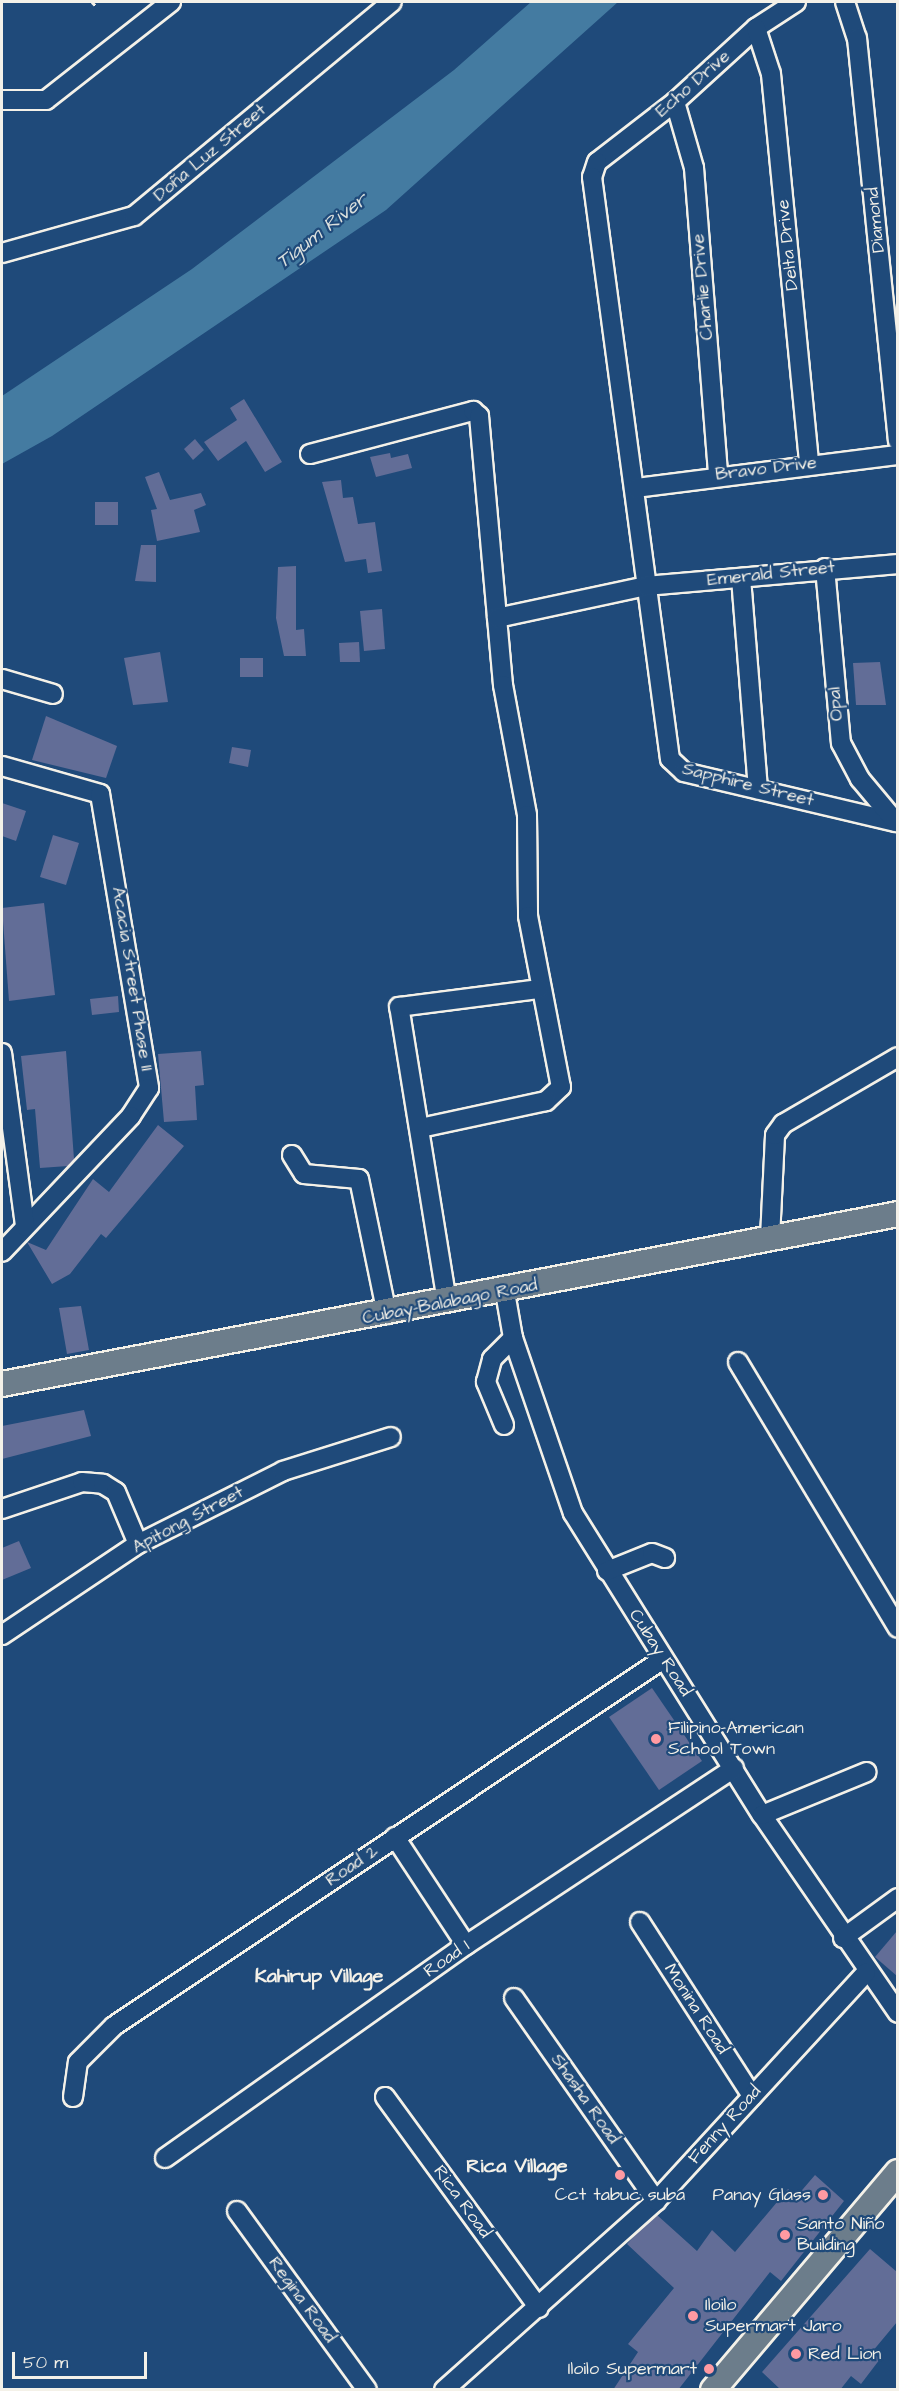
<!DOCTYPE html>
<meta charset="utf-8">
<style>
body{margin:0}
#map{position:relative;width:899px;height:2391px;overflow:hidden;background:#1f4a7a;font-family:"Architects Daughter",sans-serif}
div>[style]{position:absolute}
.water>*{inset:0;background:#447ba1}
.building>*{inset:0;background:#626d97}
.path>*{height:3px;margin-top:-1.5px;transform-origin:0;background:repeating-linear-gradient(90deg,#f4f1e8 0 4.5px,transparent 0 9px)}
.roads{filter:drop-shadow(2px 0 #f4f1e8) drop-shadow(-2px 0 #f4f1e8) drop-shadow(0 2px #f4f1e8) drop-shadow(0 -2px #f4f1e8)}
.minor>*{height:18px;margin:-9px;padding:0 9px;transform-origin:9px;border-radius:9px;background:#1f4a7a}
.major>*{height:24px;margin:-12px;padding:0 12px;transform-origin:12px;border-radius:12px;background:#6c7d8b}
.dots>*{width:16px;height:16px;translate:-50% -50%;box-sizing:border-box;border:3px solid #1f4a7a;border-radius:50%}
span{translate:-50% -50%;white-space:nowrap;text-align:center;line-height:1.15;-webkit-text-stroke:4.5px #1f4a7a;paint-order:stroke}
.street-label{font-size:18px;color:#f4f1e8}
.poi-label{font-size:18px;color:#f4f1e8}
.left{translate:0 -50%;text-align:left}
.right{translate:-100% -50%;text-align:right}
.water-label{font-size:20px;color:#dadfdd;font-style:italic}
.neighbourhood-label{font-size:20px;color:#f4f1e8;font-weight:700}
.frame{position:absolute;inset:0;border:3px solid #f4f1e8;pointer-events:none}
.scale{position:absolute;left:12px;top:2352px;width:135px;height:27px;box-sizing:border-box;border:3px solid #f4f1e8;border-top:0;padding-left:8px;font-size:18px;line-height:21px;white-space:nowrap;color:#f4f1e8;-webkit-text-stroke:4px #1f4a7a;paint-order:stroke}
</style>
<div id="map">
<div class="water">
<i style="clip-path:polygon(531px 2px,618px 2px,386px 210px,52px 436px,2px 464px,2px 396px,192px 269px,454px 70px)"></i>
</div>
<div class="building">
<i style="clip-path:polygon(244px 399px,282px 462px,265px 472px,246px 441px,218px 461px,204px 442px,237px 420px,230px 408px)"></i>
<i style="clip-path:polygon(195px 439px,204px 450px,193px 460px,184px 449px)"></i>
<i style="clip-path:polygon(390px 453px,391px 458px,408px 454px,412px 468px,376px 477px,370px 457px)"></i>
<i style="clip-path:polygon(159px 472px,170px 500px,201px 493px,206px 505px,194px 510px,200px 532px,157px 541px,151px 510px,157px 509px,145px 477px)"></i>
<i style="clip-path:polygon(341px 480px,343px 498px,353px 497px,358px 524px,375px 522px,382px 571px,368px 573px,366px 559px,345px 562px,322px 482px)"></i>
<i style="clip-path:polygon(95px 502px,118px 502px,118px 525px,95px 525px)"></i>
<i style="clip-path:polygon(141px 545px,156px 545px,156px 582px,135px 581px)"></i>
<i style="clip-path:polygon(296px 566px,296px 630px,304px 629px,306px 656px,284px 656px,276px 618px,278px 567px)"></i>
<i style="clip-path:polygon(382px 609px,385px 649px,364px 651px,360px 611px)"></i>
<i style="clip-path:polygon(359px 642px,360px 662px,340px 662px,339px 643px)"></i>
<i style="clip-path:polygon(160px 652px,168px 702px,133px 705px,124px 658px)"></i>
<i style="clip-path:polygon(240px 658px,263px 658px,263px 677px,240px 677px)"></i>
<i style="clip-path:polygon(880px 662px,886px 705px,856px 705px,853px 663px)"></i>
<i style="clip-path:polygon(46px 716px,117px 746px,106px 778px,32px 760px)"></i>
<i style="clip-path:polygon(232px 747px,251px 750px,248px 767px,229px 763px)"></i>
<i style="clip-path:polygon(2px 803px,26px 811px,16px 841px,2px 836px)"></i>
<i style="clip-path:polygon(53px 835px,79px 843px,66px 885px,40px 877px)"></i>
<i style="clip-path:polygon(44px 903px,55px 995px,9px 1001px,2px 908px)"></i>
<i style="clip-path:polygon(118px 996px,119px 1012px,92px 1015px,90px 999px)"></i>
<i style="clip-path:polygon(66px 1051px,74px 1159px,68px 1166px,40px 1168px,35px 1109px,27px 1110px,21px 1056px)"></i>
<i style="clip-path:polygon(201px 1051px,204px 1085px,195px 1086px,197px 1120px,164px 1122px,158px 1054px)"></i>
<i style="clip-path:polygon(158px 1125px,184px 1146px,106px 1238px,101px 1234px,70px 1274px,52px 1284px,27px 1242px,46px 1250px,93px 1179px,109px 1192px)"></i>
<i style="clip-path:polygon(81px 1306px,89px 1350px,67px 1354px,59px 1308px)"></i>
<i style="clip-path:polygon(84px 1410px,91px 1436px,2px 1459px,2px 1426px)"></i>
<i style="clip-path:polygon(19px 1541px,31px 1568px,2px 1580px,2px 1548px)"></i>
<i style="clip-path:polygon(652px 1688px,702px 1761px,659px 1790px,609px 1717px)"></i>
<i style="clip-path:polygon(897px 1931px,897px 1976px,875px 1957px)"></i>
<i style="clip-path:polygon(815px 2175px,844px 2201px,781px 2281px,770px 2272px,678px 2390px,613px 2390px,638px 2352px,628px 2344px,674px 2288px,627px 2244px,635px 2235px,657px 2215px,697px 2251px,712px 2230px,735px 2252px,788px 2189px,797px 2196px)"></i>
<i style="clip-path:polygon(870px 2249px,897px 2272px,897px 2322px,872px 2352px,880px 2359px,861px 2384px,851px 2376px,840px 2390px,781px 2390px,762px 2372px)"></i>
</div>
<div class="path">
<i style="left:92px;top:2px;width:6px;rotate:45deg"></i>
</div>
<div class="roads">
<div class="minor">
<i style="left:796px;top:2px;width:48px;rotate:147deg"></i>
<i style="left:756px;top:28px;width:110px;rotate:137.6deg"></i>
<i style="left:675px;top:102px;width:98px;rotate:142.4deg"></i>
<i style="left:597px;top:162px;width:16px;rotate:108deg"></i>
<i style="left:592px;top:177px;width:587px;rotate:82.37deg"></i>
<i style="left:670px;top:759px;width:19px;rotate:43deg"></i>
<i style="left:684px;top:772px;width:218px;rotate:13.3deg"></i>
<i style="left:845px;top:2px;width:38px;rotate:72deg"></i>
<i style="left:857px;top:38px;width:405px;rotate:84.2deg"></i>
<i style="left:756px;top:28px;width:48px;rotate:71.9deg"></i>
<i style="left:771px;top:74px;width:392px;rotate:84.4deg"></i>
<i style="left:2px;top:100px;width:44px"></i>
<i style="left:46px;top:100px;width:159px;rotate:-38.1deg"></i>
<i style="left:675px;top:102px;width:69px;rotate:73.9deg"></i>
<i style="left:694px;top:168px;width:307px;rotate:85.5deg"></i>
<i style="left:2px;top:253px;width:137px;rotate:-15.7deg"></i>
<i style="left:134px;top:216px;width:335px;rotate:-39.7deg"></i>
<i style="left:310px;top:454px;width:169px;rotate:-14.8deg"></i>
<i style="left:473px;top:411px;width:8px;rotate:40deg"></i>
<i style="left:479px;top:416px;width:270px;rotate:84.9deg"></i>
<i style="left:503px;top:685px;width:132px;rotate:79.5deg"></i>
<i style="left:527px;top:815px;width:101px;rotate:89.4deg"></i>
<i style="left:528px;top:916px;width:174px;rotate:79.1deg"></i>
<i style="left:561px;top:1087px;width:21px;rotate:137deg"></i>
<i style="left:546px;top:1101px;width:129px;rotate:167.9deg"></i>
<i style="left:636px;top:488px;width:264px;rotate:-7.2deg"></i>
<i style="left:825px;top:568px;width:176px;rotate:84.8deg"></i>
<i style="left:841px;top:743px;width:41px;rotate:62.2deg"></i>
<i style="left:860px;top:779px;width:56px;rotate:50.1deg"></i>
<i style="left:741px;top:578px;width:212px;rotate:85.4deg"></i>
<i style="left:497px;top:618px;width:152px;rotate:-12.1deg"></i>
<i style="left:646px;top:586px;width:253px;rotate:-5deg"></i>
<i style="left:2px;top:679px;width:53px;rotate:16.4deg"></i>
<i style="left:2px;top:766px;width:102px;rotate:15.9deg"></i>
<i style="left:100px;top:794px;width:298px;rotate:80.5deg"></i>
<i style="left:149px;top:1088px;width:33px;rotate:123deg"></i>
<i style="left:131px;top:1116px;width:187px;rotate:133.5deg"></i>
<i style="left:2px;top:1053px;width:175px;rotate:82.4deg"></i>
<i style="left:292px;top:1155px;width:22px;rotate:58deg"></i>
<i style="left:304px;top:1174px;width:55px;rotate:5.2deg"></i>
<i style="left:359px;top:1179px;width:138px;rotate:78.3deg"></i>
<i style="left:770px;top:1238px;width:103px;rotate:-87.2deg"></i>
<i style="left:775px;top:1135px;width:14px;rotate:-54deg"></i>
<i style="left:783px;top:1124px;width:133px;rotate:-30.2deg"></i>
<i style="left:505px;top:1292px;width:47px;rotate:80.1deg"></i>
<i style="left:513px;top:1338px;width:185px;rotate:71.1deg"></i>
<i style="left:573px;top:1513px;width:356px;rotate:58deg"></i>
<i style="left:762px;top:1815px;width:240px;rotate:55.5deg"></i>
<i style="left:447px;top:1302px;width:299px;rotate:-99.2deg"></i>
<i style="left:399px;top:1007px;width:141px;rotate:-7.3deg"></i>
<i style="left:738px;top:1362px;width:310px;rotate:59deg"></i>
<i style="left:504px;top:1425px;width:47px;rotate:-112.7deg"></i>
<i style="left:486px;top:1382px;width:24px;rotate:-75deg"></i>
<i style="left:492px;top:1359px;width:30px;rotate:-45deg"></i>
<i style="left:2px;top:1509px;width:84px;rotate:-18.6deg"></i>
<i style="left:82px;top:1482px;width:21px;rotate:5deg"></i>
<i style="left:103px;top:1484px;width:15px;rotate:32deg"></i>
<i style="left:116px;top:1492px;width:56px;rotate:67.1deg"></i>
<i style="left:607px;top:1571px;width:48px;rotate:-21.8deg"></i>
<i style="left:652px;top:1553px;width:14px;rotate:21deg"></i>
<i style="left:2px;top:1635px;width:164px;rotate:-33.8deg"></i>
<i style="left:138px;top:1544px;width:162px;rotate:-26.7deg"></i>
<i style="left:283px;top:1471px;width:113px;rotate:-17.5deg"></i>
<i style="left:762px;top:1815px;width:113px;rotate:-22.3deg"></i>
<i style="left:395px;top:1837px;width:129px;rotate:56.7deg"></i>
<i style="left:640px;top:1922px;width:207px;rotate:57.2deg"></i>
<i style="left:843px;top:1938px;width:68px;rotate:-36deg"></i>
<i style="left:514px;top:1998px;width:248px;rotate:55deg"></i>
<i style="left:73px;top:2097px;width:35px;rotate:-82deg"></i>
<i style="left:78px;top:2062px;width:51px;rotate:-45deg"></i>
<i style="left:114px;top:2026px;width:660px;rotate:-33.76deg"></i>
<i style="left:385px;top:2097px;width:261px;rotate:53.9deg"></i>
<i style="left:165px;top:2158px;width:369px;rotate:-35.3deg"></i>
<i style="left:466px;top:1945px;width:321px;rotate:-33.4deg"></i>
<i style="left:237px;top:2211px;width:221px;rotate:54deg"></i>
<i style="left:444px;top:2390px;width:284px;rotate:-41.7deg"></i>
<i style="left:656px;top:2201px;width:310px;rotate:-47.4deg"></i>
</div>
<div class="major">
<i style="left:2px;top:1384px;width:912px;rotate:-10.74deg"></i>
<i style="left:713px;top:2390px;width:286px;rotate:-49.7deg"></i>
</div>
</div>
<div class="dots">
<i style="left:656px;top:1739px;background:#ff9aa2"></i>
<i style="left:620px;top:2175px;background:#ff9aa2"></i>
<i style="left:823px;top:2195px;background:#ff9aa2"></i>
<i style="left:785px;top:2235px;background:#ff9aa2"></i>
<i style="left:693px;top:2316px;background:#ff9aa2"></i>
<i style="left:796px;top:2354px;background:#ff9aa2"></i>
<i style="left:709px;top:2369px;background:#ff9aa2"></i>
</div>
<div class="street-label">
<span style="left:693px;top:84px;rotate:-41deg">Echo Drive</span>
<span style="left:210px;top:153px;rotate:-40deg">Doña Luz Street</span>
<span style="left:876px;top:220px;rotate:-96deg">Diamond</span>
<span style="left:788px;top:245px;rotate:-96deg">Delta Drive</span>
<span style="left:703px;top:287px;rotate:-95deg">Charlie Drive</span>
<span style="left:766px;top:469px;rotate:-7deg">Bravo Drive</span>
<span style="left:771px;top:574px;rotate:-6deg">Emerald Street</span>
<span style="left:836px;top:704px;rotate:-94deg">Opal</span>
<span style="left:748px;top:785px;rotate:14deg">Sapphire Street</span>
<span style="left:132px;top:979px;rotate:81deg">Acacia Street Phase II</span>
<span style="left:450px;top:1302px;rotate:-11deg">Cubay-Balabago Road</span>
<span style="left:188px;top:1520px;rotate:-28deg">Apitong Street</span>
<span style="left:660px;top:1653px;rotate:57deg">Cubay Road</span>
<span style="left:352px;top:1866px;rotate:-34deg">Road 2</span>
<span style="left:447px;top:1959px;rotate:-35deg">Road 1</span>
<span style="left:696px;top:2009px;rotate:57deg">Monina Road</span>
<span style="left:585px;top:2099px;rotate:55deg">Shasha Road</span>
<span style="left:725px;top:2125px;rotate:-48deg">Fenny Road</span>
<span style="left:462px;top:2202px;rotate:54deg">Rica Road</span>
<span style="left:302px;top:2300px;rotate:54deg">Regina Road</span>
</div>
<div class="poi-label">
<span class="left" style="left:668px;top:1739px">Filipino-American<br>School Town</span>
<span style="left:620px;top:2195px">Cct tabuc suba</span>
<span class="right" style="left:811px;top:2195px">Panay Glass</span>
<span class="left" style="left:797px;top:2235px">Santo Niño<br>Building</span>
<span class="left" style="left:705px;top:2316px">Iloilo<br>Supermart Jaro</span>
<span class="left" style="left:808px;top:2354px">Red Lion</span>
<span class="right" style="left:697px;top:2369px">Iloilo Supermart</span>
</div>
<div class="water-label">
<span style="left:322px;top:231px;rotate:-38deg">Tigum River</span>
</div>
<div class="neighbourhood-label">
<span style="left:319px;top:1976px">Kahirup Village</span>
<span style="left:517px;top:2166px">Rica Village</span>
</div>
<div class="frame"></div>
<div class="scale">50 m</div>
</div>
